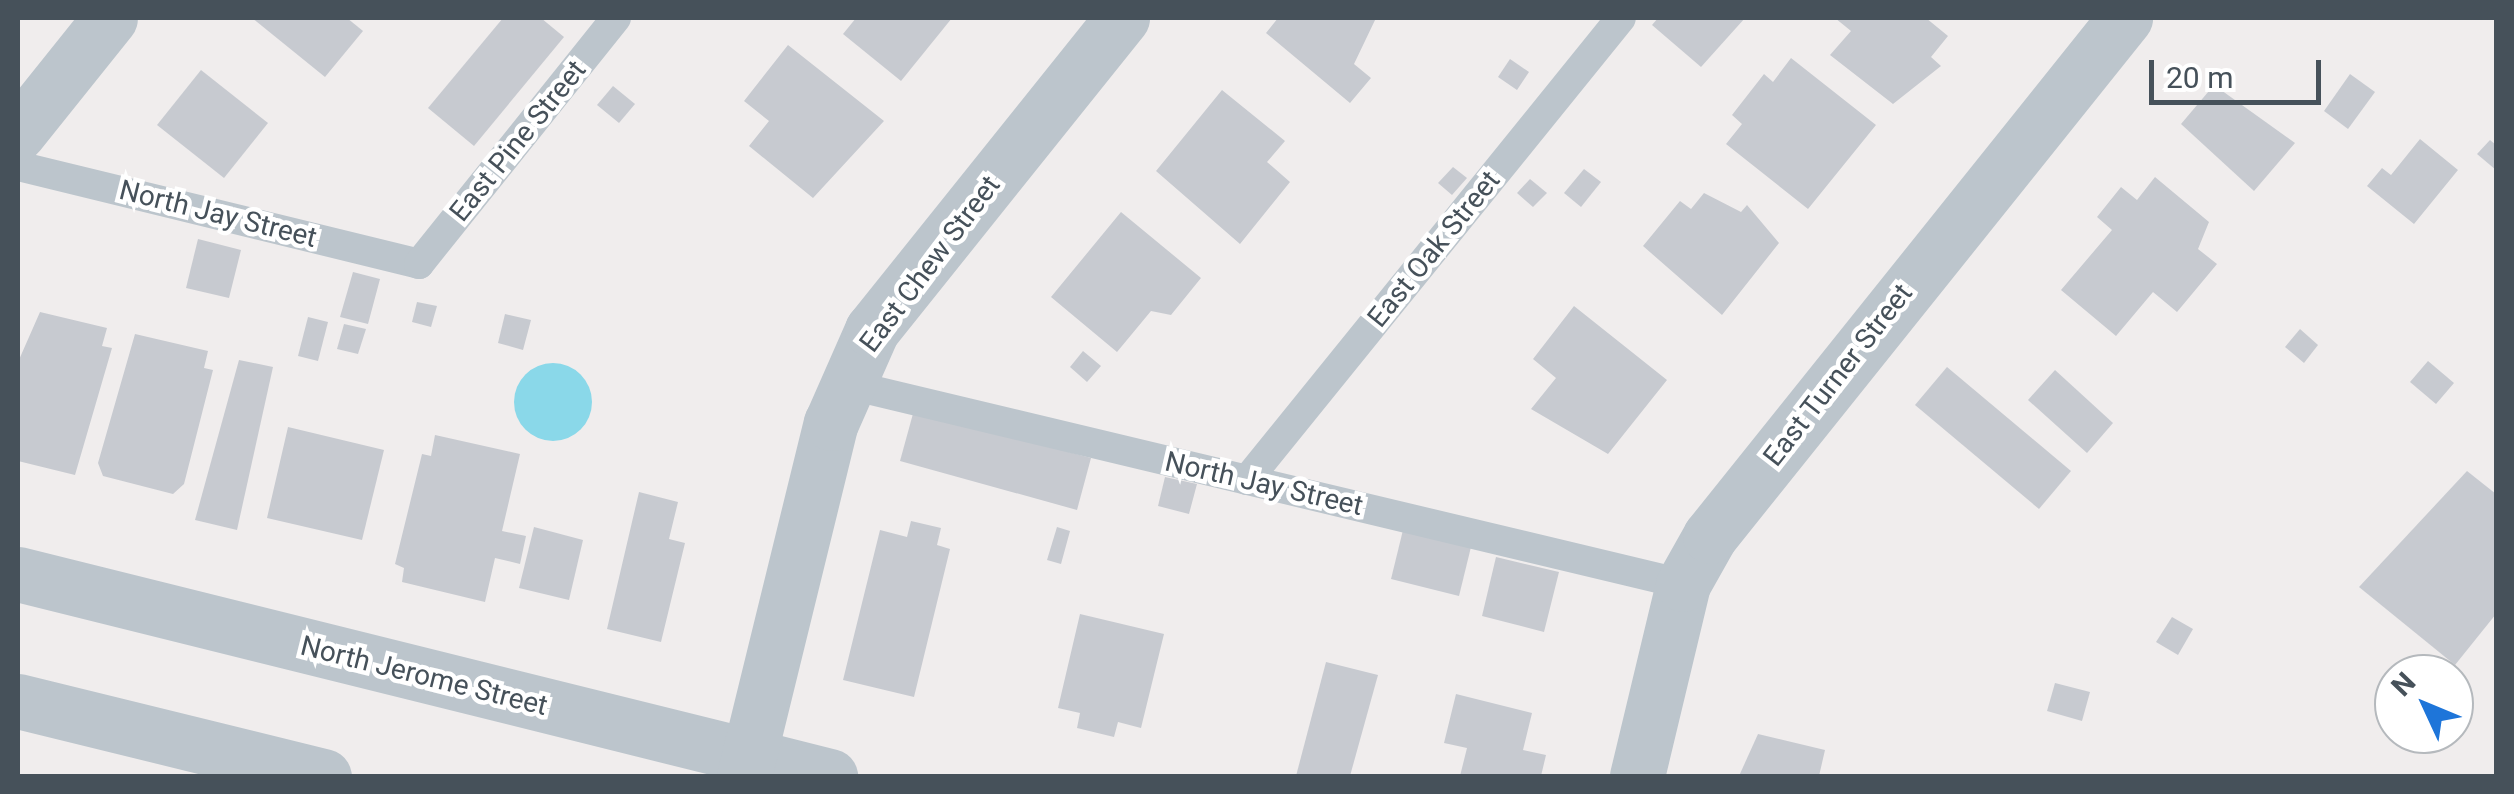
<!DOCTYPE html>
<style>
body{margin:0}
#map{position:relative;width:2514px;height:794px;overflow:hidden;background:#f0eded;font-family:Roboto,sans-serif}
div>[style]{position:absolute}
.water>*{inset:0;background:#8ad8e9}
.round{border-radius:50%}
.building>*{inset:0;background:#c7cad0}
.lane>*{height:30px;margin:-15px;padding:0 15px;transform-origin:15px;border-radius:15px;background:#bcc5cc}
.street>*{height:55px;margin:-27.5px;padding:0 27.5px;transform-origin:27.5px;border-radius:27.5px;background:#bcc5cc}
span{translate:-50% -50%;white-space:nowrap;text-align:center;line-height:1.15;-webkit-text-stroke:9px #fff;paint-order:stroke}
.street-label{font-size:28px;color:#46515a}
.frame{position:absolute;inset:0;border:20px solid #46515a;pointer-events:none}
.north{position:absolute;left:2374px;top:654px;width:100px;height:100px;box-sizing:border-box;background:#fff;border:2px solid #b5b9bd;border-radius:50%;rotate:314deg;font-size:28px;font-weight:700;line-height:40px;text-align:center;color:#46515a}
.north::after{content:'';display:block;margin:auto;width:35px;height:45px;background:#1e75d9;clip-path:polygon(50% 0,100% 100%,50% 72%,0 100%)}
.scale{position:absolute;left:2149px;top:60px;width:172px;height:45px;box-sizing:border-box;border:5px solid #46515a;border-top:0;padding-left:12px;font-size:30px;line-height:35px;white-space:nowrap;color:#46515a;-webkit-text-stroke:8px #fff;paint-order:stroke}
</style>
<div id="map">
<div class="water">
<i class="round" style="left:514px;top:363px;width:78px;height:78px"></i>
</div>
<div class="building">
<i style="clip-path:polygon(252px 18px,347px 18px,363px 31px,325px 77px)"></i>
<i style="clip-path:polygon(503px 18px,541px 18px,564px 37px,474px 146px,428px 108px)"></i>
<i style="clip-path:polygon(856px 18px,952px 18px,901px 81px,843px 34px)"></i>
<i style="clip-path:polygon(1278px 18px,1376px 18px,1354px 64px,1371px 78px,1350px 103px,1266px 33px)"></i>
<i style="clip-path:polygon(1658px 18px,1745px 18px,1701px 67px,1652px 25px)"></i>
<i style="clip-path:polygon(1835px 18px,1926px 18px,1948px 36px,1931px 57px,1941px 66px,1893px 104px,1830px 55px,1851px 31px)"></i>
<i style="clip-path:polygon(788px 45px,884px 121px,813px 198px,749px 146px,769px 121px,744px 101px)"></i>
<i style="clip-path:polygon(1791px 58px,1876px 125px,1808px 209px,1726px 144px,1742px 124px,1732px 115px,1764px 74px,1773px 82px)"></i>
<i style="clip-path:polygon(1510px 59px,1529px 72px,1517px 90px,1498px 77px)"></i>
<i style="clip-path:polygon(201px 70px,268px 123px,224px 178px,157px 125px)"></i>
<i style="clip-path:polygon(2350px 74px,2375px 92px,2348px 129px,2324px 111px)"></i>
<i style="clip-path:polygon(2214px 85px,2295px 143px,2254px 191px,2181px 124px)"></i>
<i style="clip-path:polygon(613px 86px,635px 104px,619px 123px,597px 105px)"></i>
<i style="clip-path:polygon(1222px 90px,1285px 141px,1267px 162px,1290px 182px,1240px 244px,1156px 171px)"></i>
<i style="clip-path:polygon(2420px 139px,2458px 170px,2414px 224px,2367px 186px,2382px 168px,2391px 175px)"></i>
<i style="clip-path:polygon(2490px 140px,2496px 145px,2496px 170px,2477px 154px)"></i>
<i style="clip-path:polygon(1453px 167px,1467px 178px,1452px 195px,1438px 183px)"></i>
<i style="clip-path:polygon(1584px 169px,1601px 182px,1581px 207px,1564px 193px)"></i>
<i style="clip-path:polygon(2155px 177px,2209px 222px,2198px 249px,2217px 264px,2177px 312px,2153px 292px,2116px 336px,2061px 290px,2112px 230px,2097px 217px,2121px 187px,2137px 200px)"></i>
<i style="clip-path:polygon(1530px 179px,1547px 193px,1533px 207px,1517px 193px)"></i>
<i style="clip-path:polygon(1704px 193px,1741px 212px,1747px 205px,1779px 243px,1722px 315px,1643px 246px,1680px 201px,1691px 209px)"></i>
<i style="clip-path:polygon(1121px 212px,1201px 278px,1171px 315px,1151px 311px,1117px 352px,1051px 297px)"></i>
<i style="clip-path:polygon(198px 239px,241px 250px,229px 298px,186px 288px)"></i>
<i style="clip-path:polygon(353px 272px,380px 279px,368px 324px,340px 317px)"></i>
<i style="clip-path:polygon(417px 302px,437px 306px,431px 327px,412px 322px)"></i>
<i style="clip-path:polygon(1574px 306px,1667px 380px,1608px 454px,1531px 409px,1556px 378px,1533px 359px)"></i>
<i style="clip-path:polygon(40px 312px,107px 328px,102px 346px,112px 348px,75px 475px,18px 461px,18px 362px)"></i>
<i style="clip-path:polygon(505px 314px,531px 320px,523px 350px,498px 343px)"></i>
<i style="clip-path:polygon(308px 317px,328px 322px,318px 361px,298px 356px)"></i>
<i style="clip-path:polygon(344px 324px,366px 329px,358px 354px,337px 349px)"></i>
<i style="clip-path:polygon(2300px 329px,2318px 345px,2304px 363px,2285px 347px)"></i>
<i style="clip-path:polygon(135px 334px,208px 351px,204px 368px,213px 370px,184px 484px,173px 494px,103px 476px,98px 463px)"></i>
<i style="clip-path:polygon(1083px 351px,1101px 366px,1087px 382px,1070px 367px)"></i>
<i style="clip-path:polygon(239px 360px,273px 367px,237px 530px,195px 520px)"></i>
<i style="clip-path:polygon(2428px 361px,2454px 383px,2436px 404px,2410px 382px)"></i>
<i style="clip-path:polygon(1947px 367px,2071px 471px,2039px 509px,1915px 405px)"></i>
<i style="clip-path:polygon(2055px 370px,2113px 423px,2087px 453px,2028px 400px)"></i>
<i style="clip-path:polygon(914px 410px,1091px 458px,1077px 510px,900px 461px)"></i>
<i style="clip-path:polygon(288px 427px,384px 450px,362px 540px,267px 518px)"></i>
<i style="clip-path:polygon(435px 435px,520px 454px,502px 531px,526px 536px,520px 564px,495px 558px,485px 602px,402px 582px,404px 568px,395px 564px,422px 454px,431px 456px)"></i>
<i style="clip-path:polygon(2467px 471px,2496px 494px,2496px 614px,2455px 665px,2359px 587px)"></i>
<i style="clip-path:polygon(1165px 477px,1197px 484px,1189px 514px,1158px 506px)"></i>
<i style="clip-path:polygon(639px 492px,678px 502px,669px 539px,685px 543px,661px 642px,607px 629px)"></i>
<i style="clip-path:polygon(911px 521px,941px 528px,937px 545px,950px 549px,914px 697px,843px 680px,880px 530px,907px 537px)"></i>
<i style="clip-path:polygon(534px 527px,583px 540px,569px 600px,519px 588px)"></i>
<i style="clip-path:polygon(1057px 527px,1070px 531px,1061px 564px,1047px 560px)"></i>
<i style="clip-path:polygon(1403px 530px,1471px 547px,1459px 596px,1391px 579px)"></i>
<i style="clip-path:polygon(1496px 557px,1559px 572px,1544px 632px,1482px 616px)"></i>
<i style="clip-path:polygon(1080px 614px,1164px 634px,1141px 728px,1118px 722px,1114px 737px,1077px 728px,1080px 713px,1058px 708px)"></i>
<i style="clip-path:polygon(2172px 617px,2193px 629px,2178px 655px,2156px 642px)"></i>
<i style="clip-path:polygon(1326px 662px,1378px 675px,1350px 776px,1296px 776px)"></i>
<i style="clip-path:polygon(2055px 683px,2090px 692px,2082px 721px,2047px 711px)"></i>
<i style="clip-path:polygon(1456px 694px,1532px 713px,1523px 750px,1546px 755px,1541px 776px,1460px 776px,1467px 748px,1444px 743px)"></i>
<i style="clip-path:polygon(1758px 734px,1825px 750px,1819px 776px,1739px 776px)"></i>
</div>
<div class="lane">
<i style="left:18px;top:166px;width:413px;rotate:13.7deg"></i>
<i style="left:419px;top:264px;width:315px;rotate:-51.3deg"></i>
<i style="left:846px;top:384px;width:861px;rotate:13.44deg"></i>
<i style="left:1247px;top:480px;width:594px;rotate:-51.01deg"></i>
</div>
<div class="street">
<i style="left:18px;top:133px;width:147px;rotate:-51.3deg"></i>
<i style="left:18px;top:574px;width:837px;rotate:13.97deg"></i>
<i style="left:18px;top:701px;width:315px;rotate:13.8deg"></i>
<i style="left:744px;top:776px;width:364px;rotate:-76.2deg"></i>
<i style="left:831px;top:423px;width:102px;rotate:-66.2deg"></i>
<i style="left:872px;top:330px;width:400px;rotate:-51.3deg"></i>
<i style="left:1637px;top:776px;width:197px;rotate:-76.5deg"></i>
<i style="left:1683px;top:584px;width:55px;rotate:-60.6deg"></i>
<i style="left:1710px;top:536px;width:664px;rotate:-51.3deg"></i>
</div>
<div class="street-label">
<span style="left:518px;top:141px;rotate:-51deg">East Pine Street</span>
<span style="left:218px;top:214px;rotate:14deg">North Jay Street</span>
<span style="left:1434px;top:249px;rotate:-51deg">East Oak Street</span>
<span style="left:930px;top:264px;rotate:-53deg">East Chew Street</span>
<span style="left:1838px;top:375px;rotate:-52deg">East Turner Street</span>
<span style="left:1264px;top:484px;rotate:13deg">North Jay Street</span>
<span style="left:424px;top:676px;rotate:14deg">North Jerome Street</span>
</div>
<div class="frame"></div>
<div class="north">N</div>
<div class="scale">20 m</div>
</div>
